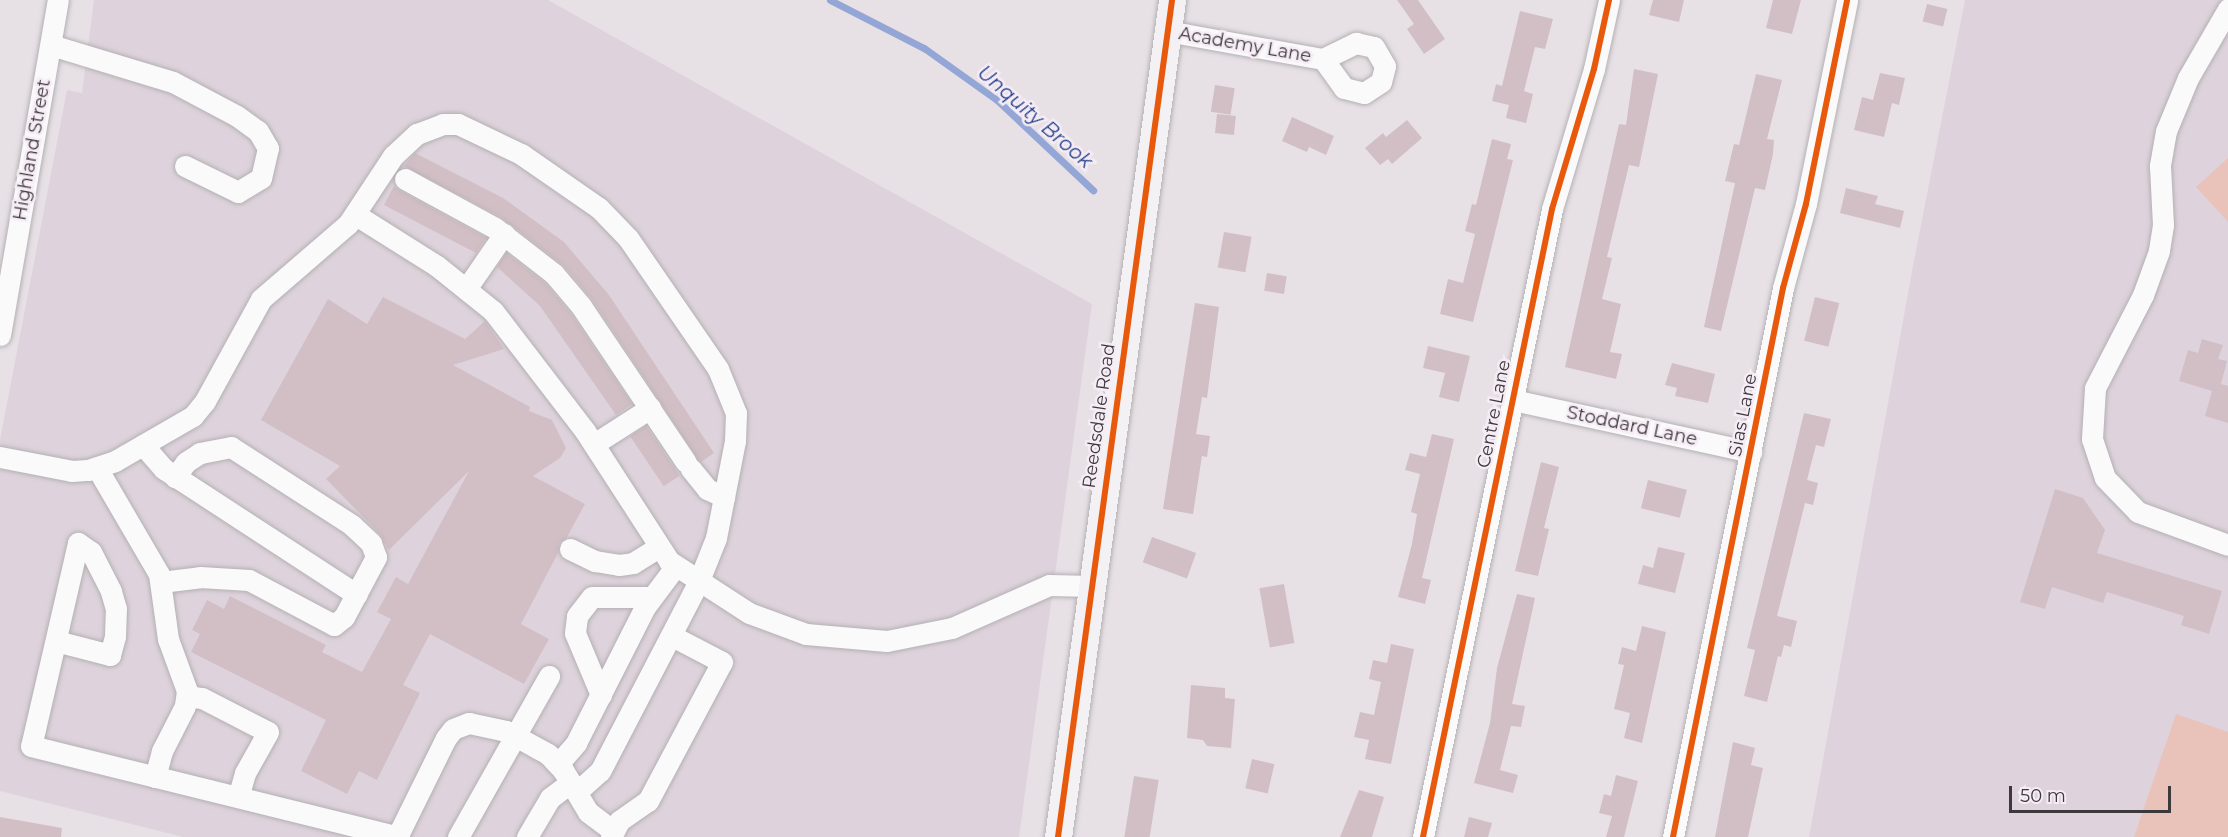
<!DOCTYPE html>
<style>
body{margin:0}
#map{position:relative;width:2228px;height:837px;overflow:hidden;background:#e7e1e6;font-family:Montserrat,sans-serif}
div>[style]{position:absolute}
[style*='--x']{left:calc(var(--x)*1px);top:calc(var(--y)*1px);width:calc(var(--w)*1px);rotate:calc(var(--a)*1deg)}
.built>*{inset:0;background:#ded3dc}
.green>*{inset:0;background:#e9c2ba}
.stream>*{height:7px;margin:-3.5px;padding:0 3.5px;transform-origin:3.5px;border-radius:3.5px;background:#94a6d5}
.building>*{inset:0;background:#d2bfc5;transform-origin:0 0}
.roads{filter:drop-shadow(0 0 2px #b4b0b3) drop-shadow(0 0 2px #b4b0b3)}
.minor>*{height:21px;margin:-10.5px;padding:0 10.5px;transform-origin:10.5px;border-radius:10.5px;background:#fbfafb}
.major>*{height:27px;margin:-13.5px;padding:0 13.5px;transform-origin:13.5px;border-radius:13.5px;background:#f3f1f4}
.cycleway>*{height:6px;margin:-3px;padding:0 3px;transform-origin:3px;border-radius:3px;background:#e8590c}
span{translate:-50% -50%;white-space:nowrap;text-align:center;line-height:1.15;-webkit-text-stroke:5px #f6ecf5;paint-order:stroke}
.street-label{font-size:18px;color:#3c393c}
.water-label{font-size:20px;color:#233f8c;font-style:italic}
.scale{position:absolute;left:2009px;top:786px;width:162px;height:27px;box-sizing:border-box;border:3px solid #3c393c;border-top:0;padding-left:8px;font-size:18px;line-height:21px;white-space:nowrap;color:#3c393c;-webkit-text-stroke:4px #f6ecf5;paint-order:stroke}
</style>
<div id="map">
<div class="built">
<i style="clip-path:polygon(94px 0,548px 0,1092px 304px,1019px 837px,183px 837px,0 791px,0 440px,67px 90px,82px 93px)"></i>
<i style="clip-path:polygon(1965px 0,2228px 0,2228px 837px,1809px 837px,1913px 266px)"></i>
</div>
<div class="green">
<i style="clip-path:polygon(2228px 158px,2228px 222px,2196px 187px)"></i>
<i style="clip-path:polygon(2176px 714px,2228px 732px,2228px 837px,2134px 837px)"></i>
</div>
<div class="stream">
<i style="--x:830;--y:0;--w:106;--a:27.1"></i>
<i style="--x:924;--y:48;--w:90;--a:35.5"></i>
<i style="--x:997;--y:100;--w:132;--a:43.2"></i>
</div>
<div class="building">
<i style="clip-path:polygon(1397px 0,1418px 0,1445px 39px,1424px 54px,1407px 29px,1414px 24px)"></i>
<i style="clip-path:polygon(1653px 0,1684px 0,1679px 22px,1649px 15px)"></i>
<i style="clip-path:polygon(1773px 0,1801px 0,1792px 34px,1766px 28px)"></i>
<i style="left:1927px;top:4px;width:21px;height:18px;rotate:14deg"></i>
<i style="clip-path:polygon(1520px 11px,1553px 19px,1545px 49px,1535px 47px,1524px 91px,1533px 94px,1526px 123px,1506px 118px,1509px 105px,1492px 101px,1496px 84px,1502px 86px)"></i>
<i style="clip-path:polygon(1634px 69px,1658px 74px,1639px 167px,1629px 165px,1607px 257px,1612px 258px,1602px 299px,1621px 304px,1610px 352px,1622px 354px,1616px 379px,1565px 367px,1619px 124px,1626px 125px)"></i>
<i style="clip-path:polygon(1880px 73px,1905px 78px,1899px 105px,1892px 103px,1884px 137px,1854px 130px,1862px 97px,1873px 100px)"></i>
<i style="clip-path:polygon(1756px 74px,1782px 80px,1767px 139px,1774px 140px,1773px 154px,1765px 190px,1755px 188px,1721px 331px,1704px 327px,1735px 183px,1725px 181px,1734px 144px,1739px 145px)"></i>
<i style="left:1215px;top:85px;width:20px;height:27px;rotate:9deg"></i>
<i style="left:1217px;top:114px;width:19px;height:19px;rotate:6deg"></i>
<i style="clip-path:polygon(1292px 117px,1334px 136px,1326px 155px,1309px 147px,1307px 152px,1282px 141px)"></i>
<i style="clip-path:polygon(1407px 120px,1422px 138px,1392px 164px,1388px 159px,1380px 165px,1365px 148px,1383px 133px,1386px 137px)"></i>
<i style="clip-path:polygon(1492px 139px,1511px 144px,1507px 159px,1513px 160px,1473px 322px,1440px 314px,1448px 279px,1463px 283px,1475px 234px,1465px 231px,1472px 204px,1476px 205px)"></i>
<i style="clip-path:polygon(415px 153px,503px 198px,564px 242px,609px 295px,714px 453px,701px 462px,698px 459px,592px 299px,564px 266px,501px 217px,404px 166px)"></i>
<i style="clip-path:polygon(394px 186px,399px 190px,486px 238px,476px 253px,384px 205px)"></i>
<i style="clip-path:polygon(1846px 188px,1878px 196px,1875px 204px,1904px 211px,1900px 228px,1840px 213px)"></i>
<i style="left:1224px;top:232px;width:28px;height:36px;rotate:10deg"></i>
<i style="clip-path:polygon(506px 253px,545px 283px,571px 314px,632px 404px,616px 415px,540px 306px,497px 267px)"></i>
<i style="left:1267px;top:273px;width:20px;height:18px;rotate:9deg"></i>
<i style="clip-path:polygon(383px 297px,465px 339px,485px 321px,504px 349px,453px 365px,530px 407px,529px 411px,552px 420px,566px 448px,560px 458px,533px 476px,585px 504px,567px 537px,559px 543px,558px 553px,521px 624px,549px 639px,524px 684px,430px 634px,403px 685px,420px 693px,377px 780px,359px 771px,347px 794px,301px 771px,326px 720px,191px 652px,200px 634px,192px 630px,207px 600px,224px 609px,230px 596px,326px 645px,322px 652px,362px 672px,391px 619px,377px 612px,396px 577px,408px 584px,469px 471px,389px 550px,380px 534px,326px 479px,340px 466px,261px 420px,328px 299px,367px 324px)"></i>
<i style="left:1815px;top:297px;width:25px;height:45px;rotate:14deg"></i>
<i style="clip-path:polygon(1195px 303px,1219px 307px,1207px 398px,1202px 397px,1196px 434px,1210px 436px,1207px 457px,1202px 456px,1193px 514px,1163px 509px)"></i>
<i style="clip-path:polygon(2202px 339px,2223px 345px,2218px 359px,2227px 361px,2221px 384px,2228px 386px,2228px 423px,2205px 416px,2212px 391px,2179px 381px,2188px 350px,2198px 353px)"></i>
<i style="clip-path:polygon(1428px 346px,1470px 356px,1459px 402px,1439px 397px,1445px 373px,1423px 368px)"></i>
<i style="clip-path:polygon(1672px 363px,1715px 374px,1708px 403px,1675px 396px,1677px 388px,1665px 385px)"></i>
<i style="clip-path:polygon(1804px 413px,1831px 419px,1824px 447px,1816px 445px,1807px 480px,1818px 483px,1813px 505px,1805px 503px,1777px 616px,1797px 621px,1791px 647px,1784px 645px,1781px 657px,1778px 656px,1767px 702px,1744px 696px,1755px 650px,1747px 648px)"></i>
<i style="left:646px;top:426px;width:60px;height:19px;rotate:56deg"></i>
<i style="clip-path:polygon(1432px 434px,1454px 439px,1422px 578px,1431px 580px,1425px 604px,1398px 597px,1412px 544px,1417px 514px,1411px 512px,1420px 474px,1405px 470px,1410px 453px,1426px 457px)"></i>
<i style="clip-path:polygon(1541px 462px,1559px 467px,1544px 528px,1549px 529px,1538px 576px,1515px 571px)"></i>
<i style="left:1648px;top:480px;width:40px;height:29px;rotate:14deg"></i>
<i style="clip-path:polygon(2055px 489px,2083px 498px,2105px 530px,2097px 553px,2222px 591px,2209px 634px,2181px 625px,2184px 616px,2107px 592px,2103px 603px,2052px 587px,2045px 609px,2020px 602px)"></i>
<i style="left:1152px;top:537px;width:47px;height:27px;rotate:20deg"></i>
<i style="clip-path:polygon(1658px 547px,1685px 553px,1675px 593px,1638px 584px,1643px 565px,1653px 568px)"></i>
<i style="left:1284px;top:584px;width:60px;height:25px;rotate:80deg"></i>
<i style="clip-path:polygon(1517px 594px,1535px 598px,1512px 704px,1525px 706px,1521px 727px,1511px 726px,1500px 770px,1518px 775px,1513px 793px,1474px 783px,1490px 723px,1497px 668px)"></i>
<i style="clip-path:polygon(1642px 626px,1666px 632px,1642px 743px,1624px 738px,1630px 713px,1614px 709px,1624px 665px,1618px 664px,1622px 647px,1636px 651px)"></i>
<i style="clip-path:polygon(1391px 644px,1414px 649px,1391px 764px,1365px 759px,1369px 740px,1354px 737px,1360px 712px,1374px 715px,1381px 682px,1369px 679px,1373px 660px,1387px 663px)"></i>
<i style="clip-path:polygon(1191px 685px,1225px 688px,1225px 698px,1235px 699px,1231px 748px,1207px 746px,1203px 740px,1187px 738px)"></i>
<i style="clip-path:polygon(1733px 742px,1755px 748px,1751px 765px,1763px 768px,1748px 837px,1715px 837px)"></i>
<i style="left:1252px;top:759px;width:23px;height:30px;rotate:13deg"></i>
<i style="clip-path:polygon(1616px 775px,1638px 781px,1624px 837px,1606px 837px,1612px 816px,1599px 813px,1604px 794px,1611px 796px)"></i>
<i style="left:1134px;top:776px;width:25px;height:62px;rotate:9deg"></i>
<i style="clip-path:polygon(1359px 790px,1384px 797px,1372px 837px,1340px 837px)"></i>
<i style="clip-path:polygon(0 817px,62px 828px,61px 837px,0 837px)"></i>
<i style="clip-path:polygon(1469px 817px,1492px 823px,1488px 837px,1464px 837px)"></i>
</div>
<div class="roads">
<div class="minor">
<i style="--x:2228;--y:9;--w:80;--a:120.1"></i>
<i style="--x:2188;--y:78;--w:57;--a:112.5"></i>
<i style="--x:2166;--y:131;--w:36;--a:100"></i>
<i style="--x:2160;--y:166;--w:59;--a:87.1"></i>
<i style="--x:2163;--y:225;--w:26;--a:99"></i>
<i style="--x:2159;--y:251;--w:47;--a:110"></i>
<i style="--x:2143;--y:295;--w:105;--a:117.3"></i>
<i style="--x:2095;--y:388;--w:51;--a:93.4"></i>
<i style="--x:2092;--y:439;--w:41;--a:71.6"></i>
<i style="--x:2105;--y:478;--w:47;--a:45.9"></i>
<i style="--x:2138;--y:512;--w:96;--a:20.1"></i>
<i style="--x:1167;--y:31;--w:158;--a:10.2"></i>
<i style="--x:1356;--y:43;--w:18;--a:13"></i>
<i style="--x:1374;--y:47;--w:22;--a:60"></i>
<i style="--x:1385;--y:66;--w:16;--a:104"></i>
<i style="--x:1381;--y:82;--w:20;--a:147"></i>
<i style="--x:1364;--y:93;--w:21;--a:-166"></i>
<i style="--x:1344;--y:88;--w:36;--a:-126"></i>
<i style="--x:1323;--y:59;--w:37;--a:-26"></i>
<i style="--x:51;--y:45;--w:127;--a:16.9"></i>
<i style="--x:173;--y:82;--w:72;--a:28"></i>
<i style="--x:237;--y:116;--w:26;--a:36"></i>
<i style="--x:258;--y:131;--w:20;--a:60"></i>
<i style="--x:268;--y:148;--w:31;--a:103"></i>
<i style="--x:261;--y:178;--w:27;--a:149"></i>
<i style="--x:238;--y:192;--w:59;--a:-153.9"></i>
<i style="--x:405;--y:179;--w:102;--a:28.6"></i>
<i style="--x:495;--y:228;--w:75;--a:37.9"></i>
<i style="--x:554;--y:274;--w:42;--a:49.8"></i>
<i style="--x:581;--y:306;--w:188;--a:56.1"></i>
<i style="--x:356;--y:215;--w:96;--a:32.2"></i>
<i style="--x:437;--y:266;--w:72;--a:38.8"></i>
<i style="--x:493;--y:311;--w:151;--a:52.5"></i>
<i style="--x:585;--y:431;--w:155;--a:57.1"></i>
<i style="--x:669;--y:561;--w:95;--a:33"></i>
<i style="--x:749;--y:613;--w:61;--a:20.2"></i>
<i style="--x:806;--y:634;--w:81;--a:4.9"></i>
<i style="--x:887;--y:641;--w:66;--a:-11.3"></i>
<i style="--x:952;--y:628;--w:106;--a:-23.9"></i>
<i style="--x:1049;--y:585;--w:43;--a:1.3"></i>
<i style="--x:466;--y:289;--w:67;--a:-55.4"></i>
<i style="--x:0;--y:335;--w:340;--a:-80.2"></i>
<i style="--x:1513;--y:400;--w:244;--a:12.3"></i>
<i style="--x:594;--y:444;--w:67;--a:-32.7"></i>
<i style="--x:143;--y:445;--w:32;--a:49"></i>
<i style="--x:164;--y:469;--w:230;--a:33.1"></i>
<i style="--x:0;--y:457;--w:73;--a:11"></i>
<i style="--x:72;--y:471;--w:16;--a:-4"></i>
<i style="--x:88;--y:470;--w:28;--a:-18"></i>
<i style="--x:115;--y:461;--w:90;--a:-30"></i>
<i style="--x:193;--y:416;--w:19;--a:-51"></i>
<i style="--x:205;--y:401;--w:116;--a:-61.2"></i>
<i style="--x:261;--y:299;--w:115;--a:-40.8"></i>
<i style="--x:348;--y:224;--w:82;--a:-56.5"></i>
<i style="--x:393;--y:156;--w:33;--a:-43"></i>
<i style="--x:417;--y:134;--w:28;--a:-21"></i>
<i style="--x:443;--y:124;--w:15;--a:0"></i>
<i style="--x:458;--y:124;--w:70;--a:25.5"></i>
<i style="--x:521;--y:154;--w:95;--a:34.7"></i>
<i style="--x:599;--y:208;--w:42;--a:46"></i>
<i style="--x:628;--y:238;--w:159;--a:55.5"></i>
<i style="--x:718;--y:369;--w:48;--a:67.8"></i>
<i style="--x:736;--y:413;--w:28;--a:92"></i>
<i style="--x:735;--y:441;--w:99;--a:101.1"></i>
<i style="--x:716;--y:538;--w:48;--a:111.8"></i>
<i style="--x:698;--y:583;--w:212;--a:117.5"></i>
<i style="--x:600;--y:771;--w:31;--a:138"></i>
<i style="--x:97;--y:468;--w:123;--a:59.7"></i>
<i style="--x:159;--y:574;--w:66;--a:82.1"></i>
<i style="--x:168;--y:639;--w:55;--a:69.9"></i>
<i style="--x:187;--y:691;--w:15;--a:98"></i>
<i style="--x:185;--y:706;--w:51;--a:117.1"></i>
<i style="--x:162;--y:751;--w:27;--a:105"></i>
<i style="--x:691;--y:469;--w:26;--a:51"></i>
<i style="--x:707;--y:489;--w:19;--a:25"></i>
<i style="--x:570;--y:549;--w:28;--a:26"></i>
<i style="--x:595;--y:561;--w:24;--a:9"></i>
<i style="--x:619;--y:565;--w:14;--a:-8"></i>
<i style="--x:633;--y:563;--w:31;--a:-32"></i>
<i style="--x:161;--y:582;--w:39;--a:-7"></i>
<i style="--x:200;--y:577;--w:49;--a:3.5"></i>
<i style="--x:249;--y:580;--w:96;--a:27.9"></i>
<i style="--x:334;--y:625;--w:13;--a:-39"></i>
<i style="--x:344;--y:617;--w:68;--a:-61.9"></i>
<i style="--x:376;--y:557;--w:15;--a:-110"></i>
<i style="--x:371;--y:543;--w:26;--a:-137"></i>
<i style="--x:352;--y:525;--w:144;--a:-147.2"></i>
<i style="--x:231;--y:447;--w:32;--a:169"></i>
<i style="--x:200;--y:453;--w:17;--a:147"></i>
<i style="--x:186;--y:462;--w:19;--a:126"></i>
<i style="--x:56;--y:641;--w:56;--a:14.5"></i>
<i style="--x:110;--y:655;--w:20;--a:-75"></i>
<i style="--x:115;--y:636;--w:27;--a:-88"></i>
<i style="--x:116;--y:609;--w:19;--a:-106"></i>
<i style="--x:111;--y:591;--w:44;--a:-117.1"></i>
<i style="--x:91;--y:552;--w:16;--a:-145"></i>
<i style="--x:78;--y:543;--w:208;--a:103"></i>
<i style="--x:31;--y:746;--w:379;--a:13.9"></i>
<i style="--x:601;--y:695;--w:67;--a:-112.8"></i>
<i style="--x:575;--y:633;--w:17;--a:-83"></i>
<i style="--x:577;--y:616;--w:24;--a:-52"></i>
<i style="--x:592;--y:597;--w:59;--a:0"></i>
<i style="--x:187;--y:696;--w:15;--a:8"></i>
<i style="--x:202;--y:698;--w:74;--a:27.3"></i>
<i style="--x:268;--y:732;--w:47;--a:119.3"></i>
<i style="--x:245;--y:773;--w:25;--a:106"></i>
<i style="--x:558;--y:764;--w:28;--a:-49"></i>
<i style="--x:576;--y:743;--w:153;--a:-63.1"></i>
<i style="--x:645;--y:607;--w:50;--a:-53.1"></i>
<i style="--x:397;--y:837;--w:110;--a:-63.7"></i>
<i style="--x:446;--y:738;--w:11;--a:-52"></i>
<i style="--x:453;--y:729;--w:17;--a:-21"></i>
<i style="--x:469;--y:723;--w:38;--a:12"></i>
<i style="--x:506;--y:731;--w:48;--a:28.7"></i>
<i style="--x:548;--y:754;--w:22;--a:47"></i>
<i style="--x:563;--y:770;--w:49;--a:59.2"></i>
<i style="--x:588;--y:812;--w:31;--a:37"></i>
<i style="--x:458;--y:837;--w:185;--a:-60.5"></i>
<i style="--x:527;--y:837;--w:45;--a:-59.5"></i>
<i style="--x:550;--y:798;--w:26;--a:-37"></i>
<i style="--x:611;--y:837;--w:18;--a:-63"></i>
<i style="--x:619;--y:821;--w:35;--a:-35"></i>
<i style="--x:648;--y:801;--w:157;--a:-62"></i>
<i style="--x:722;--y:662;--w:56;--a:-152.5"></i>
<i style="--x:1423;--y:837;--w:641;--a:-78.39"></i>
<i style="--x:1552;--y:209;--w:146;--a:-73.3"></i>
<i style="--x:1594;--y:69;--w:71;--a:-77.7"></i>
<i style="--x:1673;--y:837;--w:560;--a:-78.67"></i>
<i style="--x:1783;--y:288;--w:87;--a:-74.7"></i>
<i style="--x:1806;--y:204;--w:208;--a:-78.6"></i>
</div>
<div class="major">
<i style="--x:1058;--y:837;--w:845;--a:-82.24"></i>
</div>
</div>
<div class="cycleway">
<i style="--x:1058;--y:837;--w:845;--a:-82.24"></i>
<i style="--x:1423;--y:837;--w:641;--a:-78.39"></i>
<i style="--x:1552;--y:209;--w:146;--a:-73.3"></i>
<i style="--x:1594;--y:69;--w:71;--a:-77.7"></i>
<i style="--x:1673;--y:837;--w:560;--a:-78.67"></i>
<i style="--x:1783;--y:288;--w:87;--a:-74.7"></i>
<i style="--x:1806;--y:204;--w:208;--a:-78.6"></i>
</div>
<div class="street-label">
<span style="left:1245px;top:45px;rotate:10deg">Academy Lane</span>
<span style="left:32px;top:150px;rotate:-80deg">Highland Street</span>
<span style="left:1494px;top:414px;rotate:-79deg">Centre Lane</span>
<span style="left:1743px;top:415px;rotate:-79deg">Sias Lane</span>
<span style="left:1099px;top:416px;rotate:-82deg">Reedsdale Road</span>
<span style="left:1632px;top:426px;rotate:12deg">Stoddard Lane</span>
</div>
<div class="water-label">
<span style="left:1035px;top:117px;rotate:41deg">Unquity Brook</span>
</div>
<div class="scale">50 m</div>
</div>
